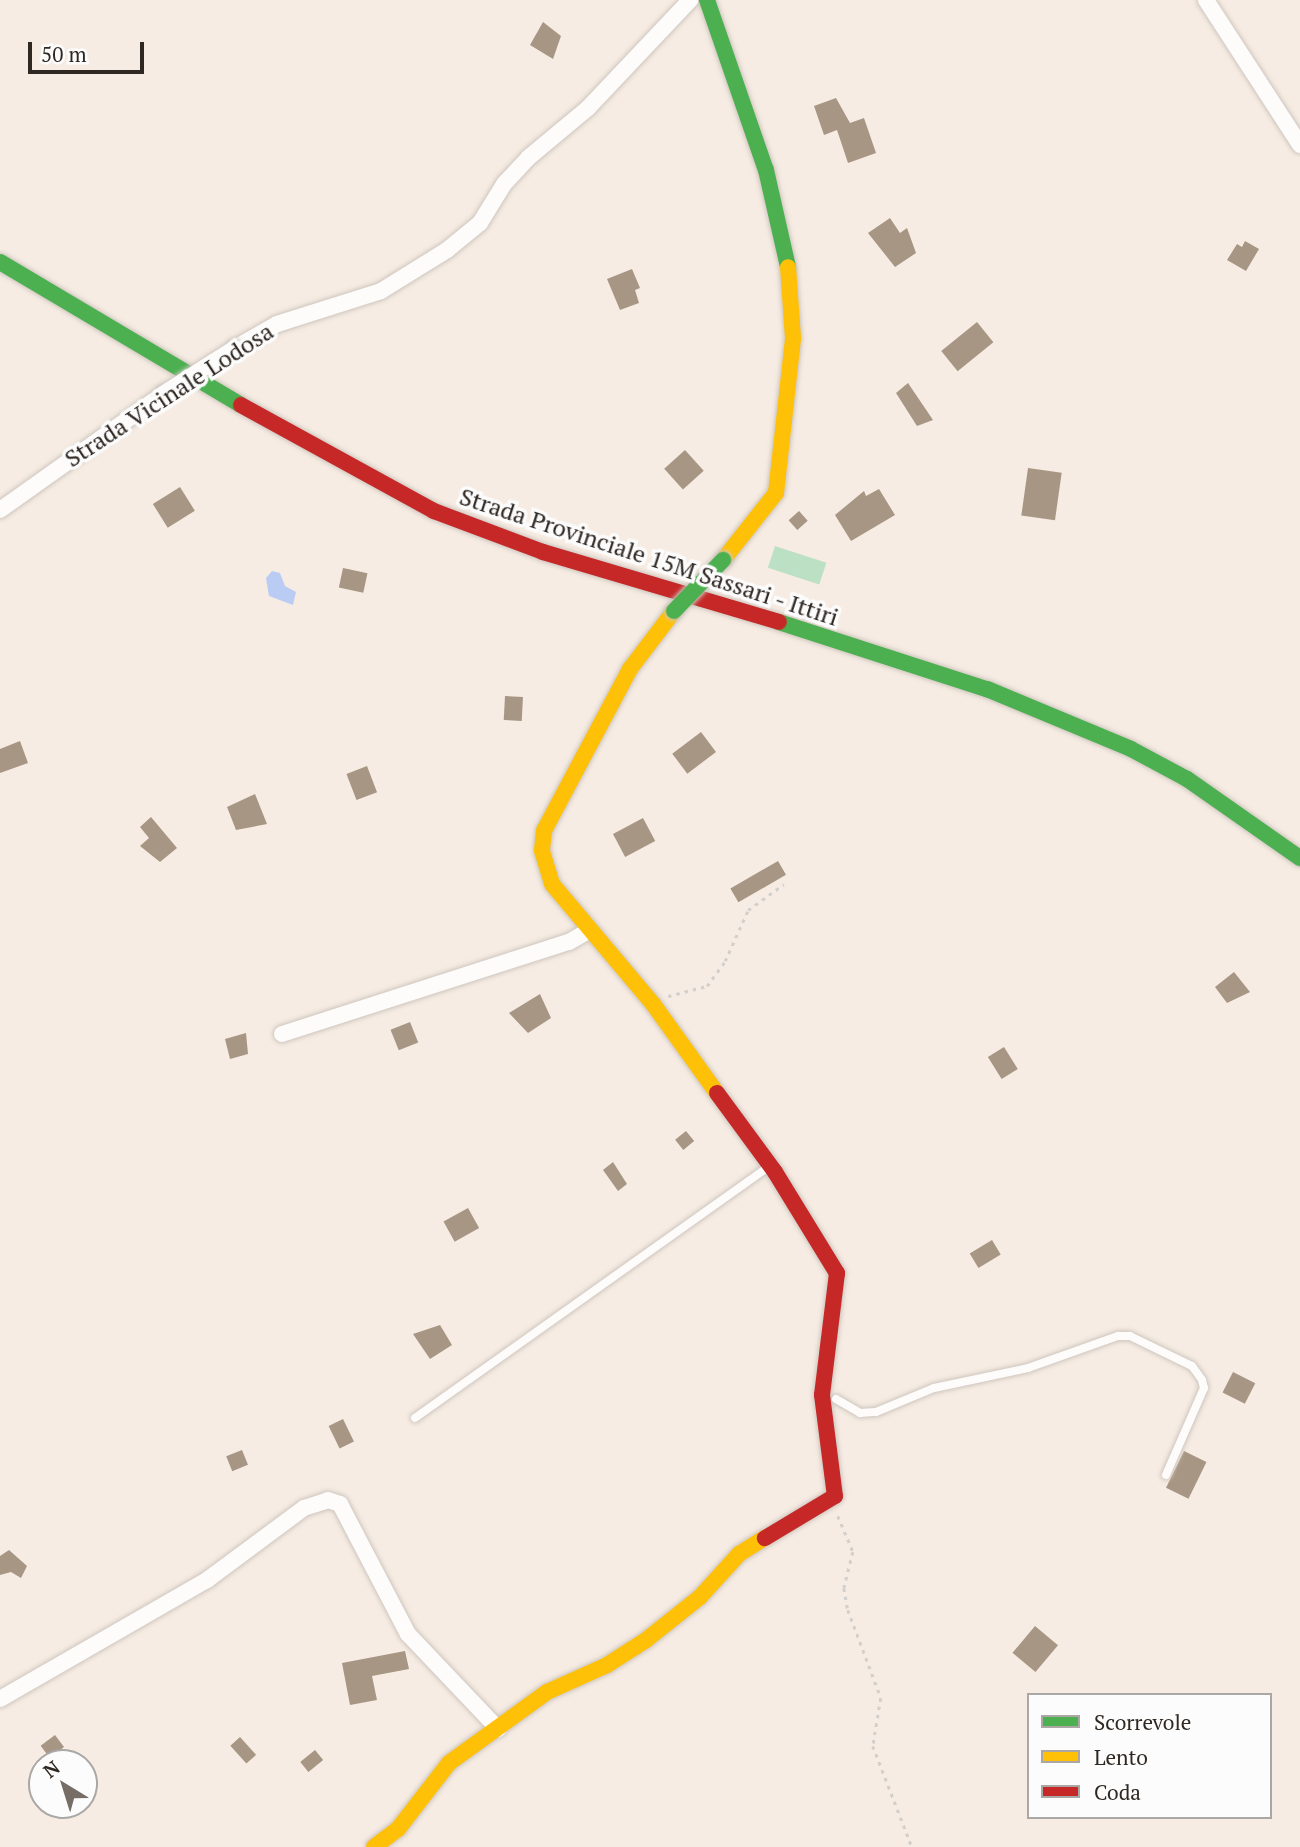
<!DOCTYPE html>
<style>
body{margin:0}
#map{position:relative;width:1300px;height:1847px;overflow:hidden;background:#f6ece3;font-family:"PT Serif",serif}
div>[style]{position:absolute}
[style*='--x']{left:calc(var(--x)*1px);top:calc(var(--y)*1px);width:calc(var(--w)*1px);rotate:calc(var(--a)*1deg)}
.green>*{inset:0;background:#bbe0c3;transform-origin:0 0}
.water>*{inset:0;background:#bbccf4}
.building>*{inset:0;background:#a79683;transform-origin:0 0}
.path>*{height:2.5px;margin-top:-1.25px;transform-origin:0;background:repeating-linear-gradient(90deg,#d2cfcc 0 3.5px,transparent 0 8.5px)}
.roads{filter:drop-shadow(0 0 2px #cec6bf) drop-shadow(0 0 2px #cec6bf)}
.lane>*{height:8px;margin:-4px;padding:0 4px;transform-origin:4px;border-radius:4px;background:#fefcfb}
.street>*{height:16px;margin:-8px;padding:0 8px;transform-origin:8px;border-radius:8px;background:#fefcfb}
.fast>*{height:16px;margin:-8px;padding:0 8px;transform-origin:8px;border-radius:8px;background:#4caf50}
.slow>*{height:16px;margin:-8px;padding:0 8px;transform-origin:8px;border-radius:8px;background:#ffc107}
.jam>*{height:16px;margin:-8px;padding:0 8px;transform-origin:8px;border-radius:8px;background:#c62828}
.bridges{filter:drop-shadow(0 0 2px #cec6bf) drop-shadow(0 0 2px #cec6bf)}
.street-bridge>*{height:16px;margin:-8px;padding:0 8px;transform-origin:8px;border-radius:8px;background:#fefcfb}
.fast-bridge>*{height:16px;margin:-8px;padding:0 8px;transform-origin:8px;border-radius:8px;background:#4caf50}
span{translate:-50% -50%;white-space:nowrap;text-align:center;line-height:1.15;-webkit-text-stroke:7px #fcfcfc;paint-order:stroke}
.street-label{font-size:24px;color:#2f2822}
.legend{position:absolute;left:1027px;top:1693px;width:245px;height:126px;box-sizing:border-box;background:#fcfcfc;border:2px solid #aaa7a5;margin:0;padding:9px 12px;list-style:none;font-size:21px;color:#2f2822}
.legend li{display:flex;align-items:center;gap:14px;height:35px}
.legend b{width:35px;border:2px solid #aaa7a5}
.north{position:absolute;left:28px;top:1749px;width:70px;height:70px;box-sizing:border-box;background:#fcfcfc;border:2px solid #aaa7a5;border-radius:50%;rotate:322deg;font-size:19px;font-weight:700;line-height:28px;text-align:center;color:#2f2822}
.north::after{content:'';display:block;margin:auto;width:24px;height:32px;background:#756d66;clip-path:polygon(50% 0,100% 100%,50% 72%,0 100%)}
.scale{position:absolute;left:28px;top:42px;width:116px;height:32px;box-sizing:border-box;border:4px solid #2f2822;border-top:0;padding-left:9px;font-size:21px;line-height:24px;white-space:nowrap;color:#2f2822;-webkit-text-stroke:5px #fcfcfc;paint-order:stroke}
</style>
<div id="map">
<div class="green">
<i style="left:775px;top:546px;width:54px;height:23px;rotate:18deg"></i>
</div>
<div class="water">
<i style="clip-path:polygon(272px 571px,280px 573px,285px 586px,296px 592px,293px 605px,269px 596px,266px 578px)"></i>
</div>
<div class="building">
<i style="clip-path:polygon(543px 22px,561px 36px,553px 59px,530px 45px)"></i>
<i style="clip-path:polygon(836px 98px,850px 123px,864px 118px,876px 153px,848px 163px,837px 130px,824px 135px,814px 106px)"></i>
<i style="clip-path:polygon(890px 218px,900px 233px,907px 228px,916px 253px,895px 267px,868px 233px)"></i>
<i style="clip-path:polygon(1245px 241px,1259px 249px,1246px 271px,1227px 260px,1237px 244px,1242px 247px)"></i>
<i style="clip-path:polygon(632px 269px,640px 288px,635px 290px,639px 303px,620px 310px,607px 279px)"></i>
<i style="left:977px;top:322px;width:26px;height:46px;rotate:51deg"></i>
<i style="clip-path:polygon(908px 383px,933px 420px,917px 426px,896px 393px)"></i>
<i style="left:685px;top:450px;width:28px;height:28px;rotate:48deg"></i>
<i style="left:1028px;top:468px;width:34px;height:48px;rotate:8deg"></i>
<i style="left:180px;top:487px;width:28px;height:32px;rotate:58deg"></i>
<i style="clip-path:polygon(879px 489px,895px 515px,851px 541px,835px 515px,864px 491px,866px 496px)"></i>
<i style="left:799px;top:511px;width:13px;height:14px;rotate:48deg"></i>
<i style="left:343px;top:568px;width:25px;height:20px;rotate:12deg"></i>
<i style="left:505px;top:696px;width:18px;height:24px;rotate:3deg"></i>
<i style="left:701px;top:732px;width:25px;height:36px;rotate:53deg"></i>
<i style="clip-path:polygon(20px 741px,28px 763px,0 773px,0 749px)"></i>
<i style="left:367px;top:766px;width:28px;height:22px;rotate:69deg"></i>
<i style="clip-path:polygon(255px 794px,267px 824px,236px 830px,227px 807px)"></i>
<i style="clip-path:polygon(151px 817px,177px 848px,160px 862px,140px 846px,149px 838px,140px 827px)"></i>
<i style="left:643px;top:818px;width:26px;height:34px;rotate:62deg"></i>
<i style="left:778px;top:861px;width:16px;height:55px;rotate:60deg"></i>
<i style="clip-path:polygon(1234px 972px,1250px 992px,1227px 1003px,1215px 987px)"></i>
<i style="clip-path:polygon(540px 994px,551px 1018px,528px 1033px,509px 1013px)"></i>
<i style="left:410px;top:1022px;width:22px;height:21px;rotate:68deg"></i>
<i style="clip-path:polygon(246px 1033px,248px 1054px,230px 1059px,225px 1039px)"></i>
<i style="left:1004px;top:1047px;width:26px;height:19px;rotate:58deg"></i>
<i style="left:686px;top:1131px;width:13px;height:14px;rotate:51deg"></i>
<i style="clip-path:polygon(613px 1162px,627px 1184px,618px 1191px,603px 1170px)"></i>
<i style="left:468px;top:1208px;width:23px;height:28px;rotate:61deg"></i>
<i style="left:992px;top:1240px;width:17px;height:26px;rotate:59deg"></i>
<i style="clip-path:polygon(440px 1325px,452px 1345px,430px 1359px,413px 1334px)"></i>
<i style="left:1233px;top:1372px;width:25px;height:23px;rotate:27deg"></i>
<i style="left:343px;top:1419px;width:25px;height:16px;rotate:64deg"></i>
<i style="left:242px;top:1450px;width:16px;height:17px;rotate:68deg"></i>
<i style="left:1184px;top:1451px;width:25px;height:41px;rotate:26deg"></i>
<i style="clip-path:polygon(9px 1550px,27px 1566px,21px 1578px,11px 1572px,0 1575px,0 1556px)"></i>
<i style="left:1035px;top:1626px;width:30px;height:35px;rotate:40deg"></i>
<i style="clip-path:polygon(405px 1651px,409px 1669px,372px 1676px,377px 1700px,350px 1705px,342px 1663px)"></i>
<i style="left:55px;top:1735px;width:15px;height:18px;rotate:53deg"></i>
<i style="left:240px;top:1737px;width:24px;height:13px;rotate:48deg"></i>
<i style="left:315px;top:1750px;width:13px;height:19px;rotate:51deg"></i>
</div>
<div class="path">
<i style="--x:668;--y:996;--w:40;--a:-14.4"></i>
<i style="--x:707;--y:986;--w:31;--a:-54"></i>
<i style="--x:725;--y:961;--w:56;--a:-65.7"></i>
<i style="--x:748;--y:910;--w:44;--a:-35.8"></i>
<i style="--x:838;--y:1516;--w:39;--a:67"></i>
<i style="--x:853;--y:1552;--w:37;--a:104"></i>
<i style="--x:844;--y:1588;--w:22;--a:80"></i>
<i style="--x:848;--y:1610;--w:94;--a:69.4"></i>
<i style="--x:881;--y:1698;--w:49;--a:99.5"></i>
<i style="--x:873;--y:1746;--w:108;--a:68.9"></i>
</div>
<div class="roads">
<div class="lane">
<i style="--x:836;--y:1399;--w:28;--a:30"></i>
<i style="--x:860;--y:1413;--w:16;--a:-4"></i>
<i style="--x:876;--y:1412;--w:63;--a:-22.5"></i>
<i style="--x:934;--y:1388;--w:96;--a:-12"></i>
<i style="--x:1028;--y:1368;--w:96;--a:-19.6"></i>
<i style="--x:1118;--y:1336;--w:12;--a:0"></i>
<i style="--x:1130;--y:1336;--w:69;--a:25.8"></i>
<i style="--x:1192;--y:1366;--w:17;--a:54"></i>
<i style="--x:1202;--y:1380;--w:8;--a:76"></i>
<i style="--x:1204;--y:1388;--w:95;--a:113.6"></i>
<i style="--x:415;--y:1418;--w:435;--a:-35.4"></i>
</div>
<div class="street">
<i style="--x:1206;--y:0;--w:173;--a:57"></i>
<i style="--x:235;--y:348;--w:48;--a:-29.7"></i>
<i style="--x:277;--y:324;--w:109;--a:-17.6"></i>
<i style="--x:381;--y:291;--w:78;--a:-31.8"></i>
<i style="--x:447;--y:250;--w:43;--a:-39.3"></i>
<i style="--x:480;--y:223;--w:46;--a:-58.4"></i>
<i style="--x:504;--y:184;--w:35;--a:-47"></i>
<i style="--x:528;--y:158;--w:78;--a:-39.8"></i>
<i style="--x:588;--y:108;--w:149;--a:-46.6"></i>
<i style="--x:0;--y:510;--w:200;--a:-35.4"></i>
<i style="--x:282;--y:1034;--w:301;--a:-17.8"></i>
<i style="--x:569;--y:942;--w:22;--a:-30"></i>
<i style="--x:0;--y:1699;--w:239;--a:-29.9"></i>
<i style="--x:207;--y:1580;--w:121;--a:-36.6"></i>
<i style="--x:304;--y:1508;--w:25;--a:-18"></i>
<i style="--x:328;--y:1500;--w:13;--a:18"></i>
<i style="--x:340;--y:1504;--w:147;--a:62.4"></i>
<i style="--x:408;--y:1634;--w:131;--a:46.5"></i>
</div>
<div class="fast">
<i style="--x:707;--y:0;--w:180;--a:70.9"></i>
<i style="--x:766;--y:170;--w:99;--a:77.2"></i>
<i style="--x:0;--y:262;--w:280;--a:30.7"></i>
<i style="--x:779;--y:622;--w:219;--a:17.9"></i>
<i style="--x:987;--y:689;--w:156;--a:22.6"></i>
<i style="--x:1131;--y:749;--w:64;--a:28.2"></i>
<i style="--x:1187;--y:779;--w:138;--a:35"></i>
</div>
<div class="slow">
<i style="--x:723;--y:560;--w:85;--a:-51.7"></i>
<i style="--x:776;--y:493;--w:156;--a:-83.7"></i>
<i style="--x:793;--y:338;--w:71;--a:-94"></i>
<i style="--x:674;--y:611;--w:73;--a:127.2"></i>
<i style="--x:630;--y:669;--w:183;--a:118"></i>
<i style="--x:544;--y:831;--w:20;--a:96"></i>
<i style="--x:542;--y:851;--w:34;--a:73"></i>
<i style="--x:552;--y:884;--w:157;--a:49.9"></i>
<i style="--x:653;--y:1004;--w:110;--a:54.3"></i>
<i style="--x:374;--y:1847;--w:30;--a:-37"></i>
<i style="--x:398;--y:1829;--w:83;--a:-52.3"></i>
<i style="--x:449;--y:1763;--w:121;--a:-35.9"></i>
<i style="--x:547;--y:1692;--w:66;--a:-24.2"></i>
<i style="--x:607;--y:1665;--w:46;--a:-32.7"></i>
<i style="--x:646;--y:1640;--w:69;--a:-38.5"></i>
<i style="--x:700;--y:1597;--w:58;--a:-47.8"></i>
<i style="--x:739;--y:1554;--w:31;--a:-32"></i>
</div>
<div class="jam">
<i style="--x:241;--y:405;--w:220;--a:28.8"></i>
<i style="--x:434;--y:511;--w:116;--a:20.6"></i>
<i style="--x:543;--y:552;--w:246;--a:16.5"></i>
<i style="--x:717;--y:1093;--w:98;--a:53.7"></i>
<i style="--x:775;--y:1172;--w:119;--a:58.5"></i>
<i style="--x:837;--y:1273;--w:123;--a:97"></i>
<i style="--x:822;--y:1395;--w:102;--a:82.7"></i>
<i style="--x:835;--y:1496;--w:82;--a:149"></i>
</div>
</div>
<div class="bridges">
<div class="street-bridge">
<i style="--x:163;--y:394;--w:85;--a:-32.6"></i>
</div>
<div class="fast-bridge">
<i style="--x:674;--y:611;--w:71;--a:-46.1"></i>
</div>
</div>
<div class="street-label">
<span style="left:169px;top:395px;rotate:-33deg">Strada Vicinale Lodosa</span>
<span style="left:649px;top:557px;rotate:18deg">Strada Provinciale 15M Sassari - Ittiri</span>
</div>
<ul class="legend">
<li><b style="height:9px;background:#4caf50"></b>Scorrevole</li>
<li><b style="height:9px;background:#ffc107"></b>Lento</li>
<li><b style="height:9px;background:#c62828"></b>Coda</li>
</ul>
<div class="north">N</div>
<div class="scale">50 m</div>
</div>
